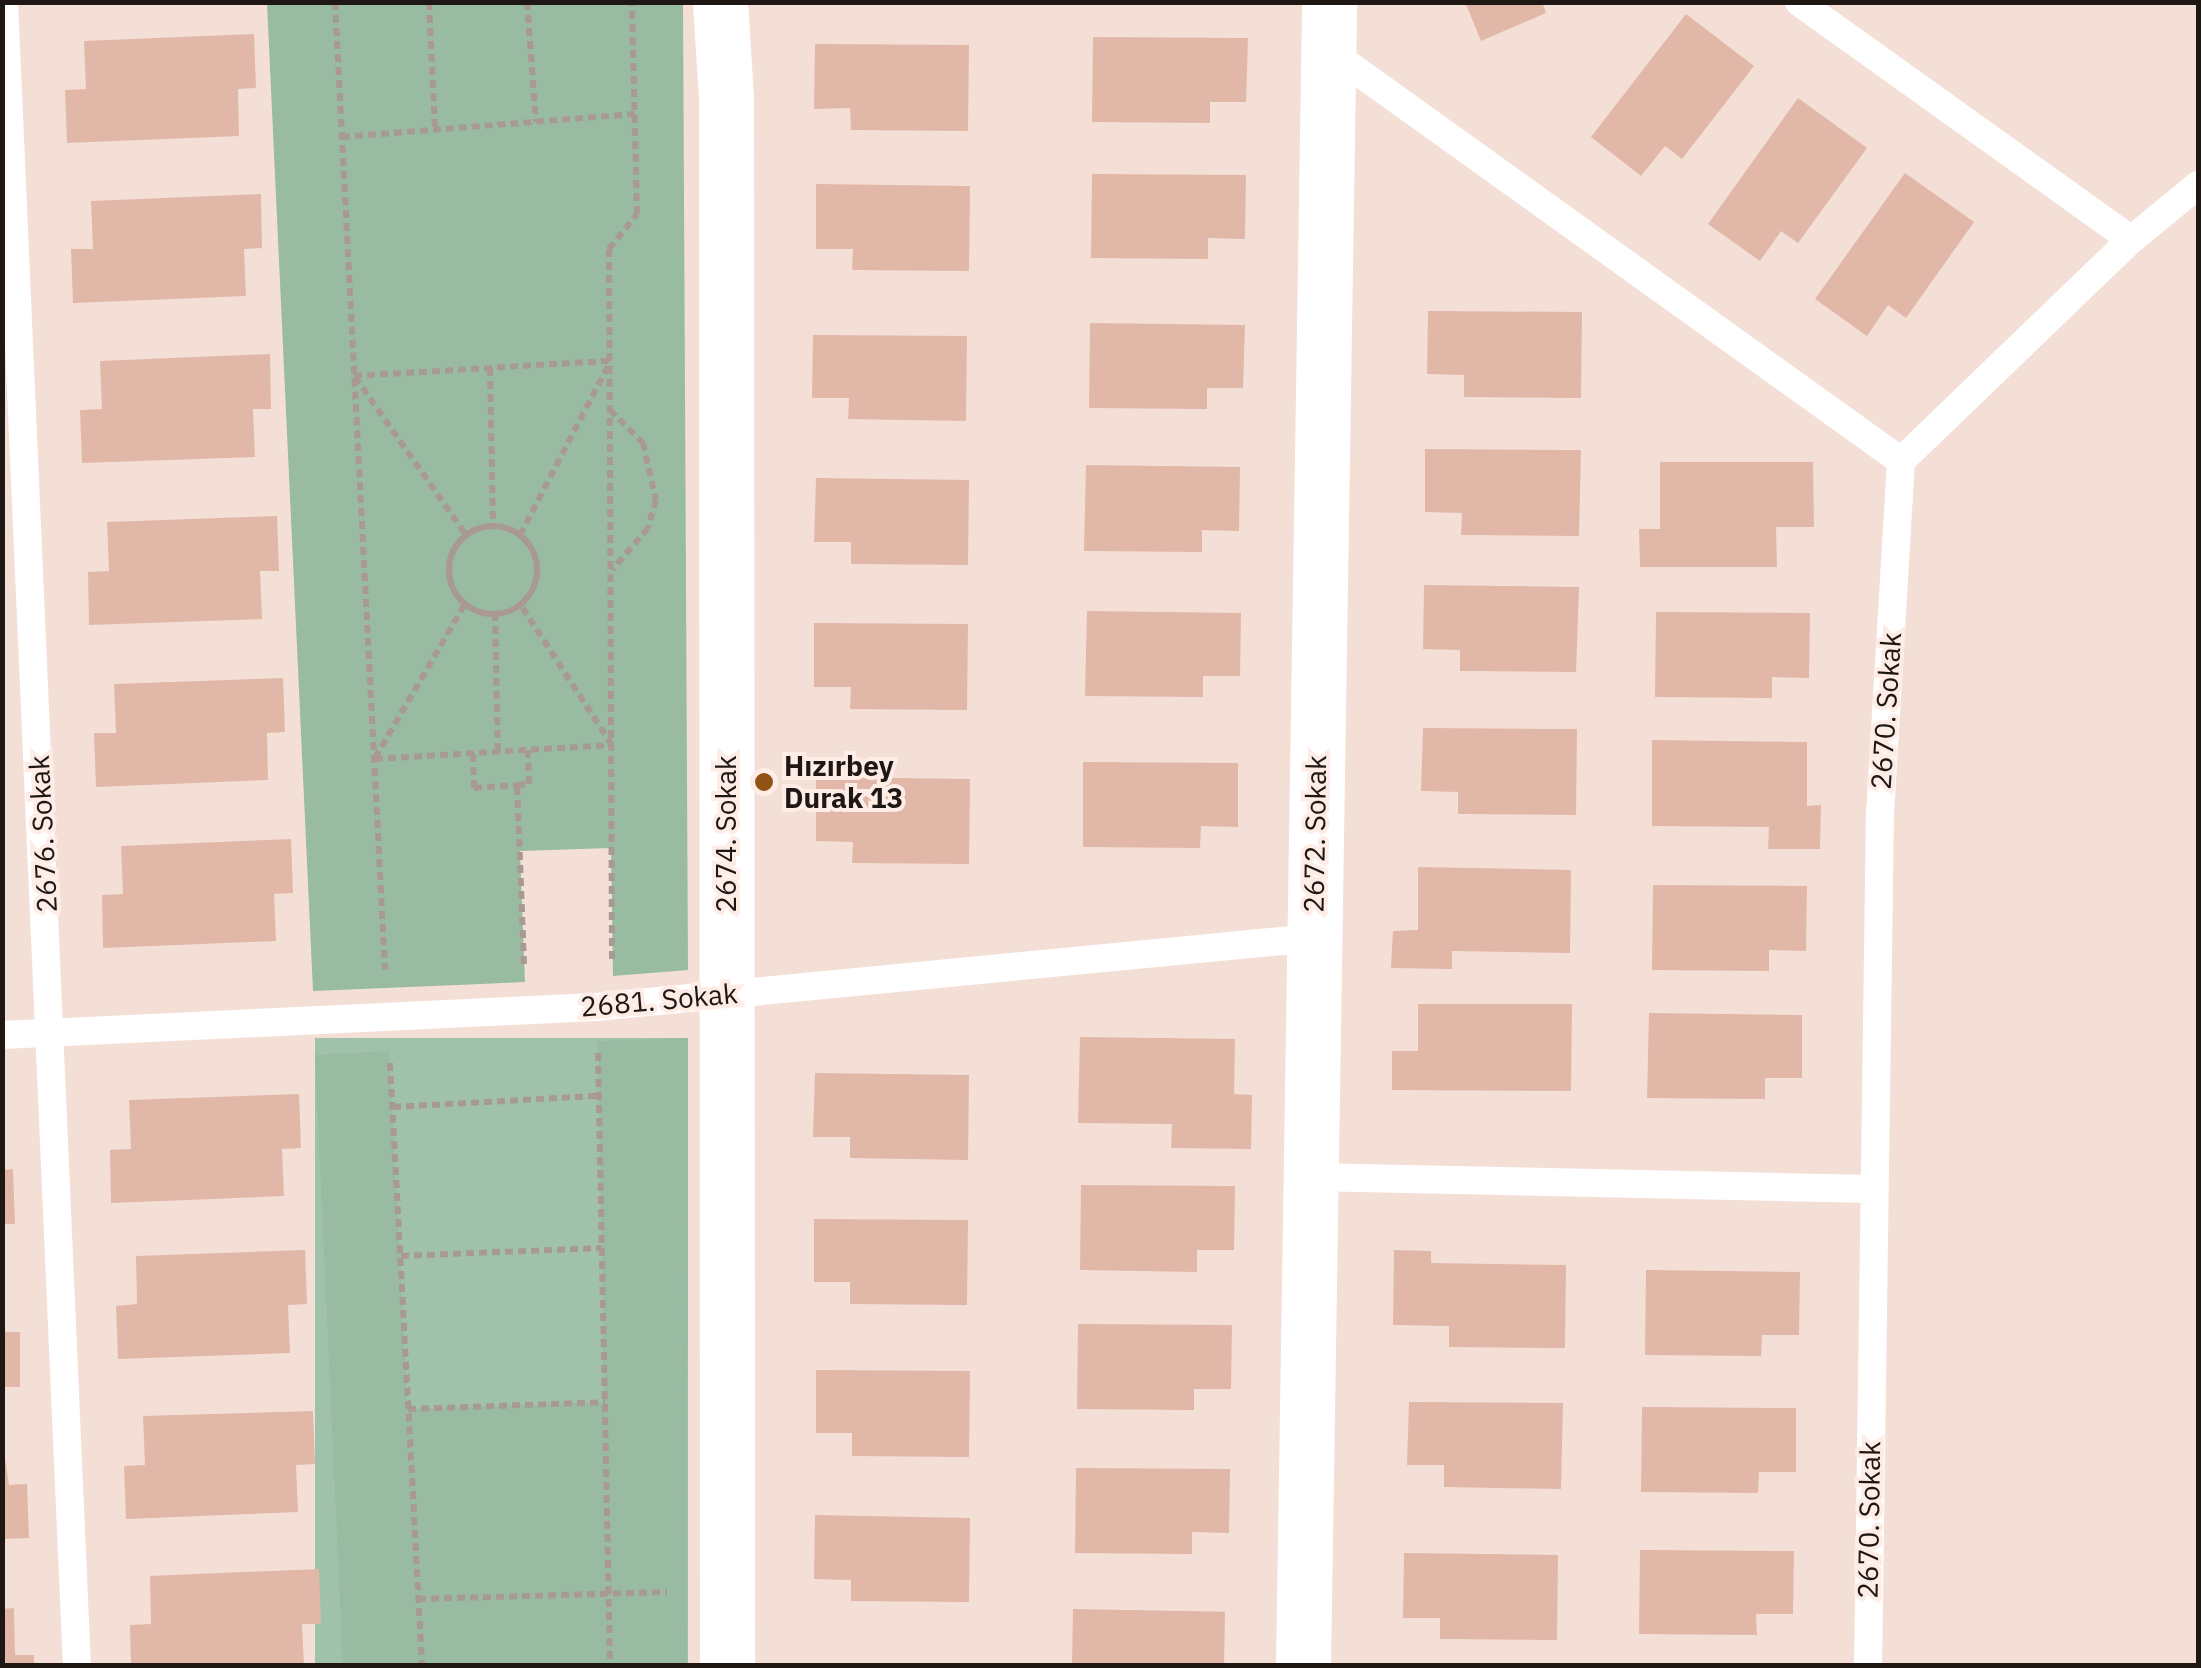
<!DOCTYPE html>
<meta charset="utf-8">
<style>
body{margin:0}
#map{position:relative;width:2201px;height:1668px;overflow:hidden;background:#f4dfd7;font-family:"IBM Plex Sans",sans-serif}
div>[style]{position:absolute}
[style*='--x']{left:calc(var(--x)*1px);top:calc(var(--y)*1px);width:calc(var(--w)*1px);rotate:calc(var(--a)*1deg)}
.green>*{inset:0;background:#a1c2aa;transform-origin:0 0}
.forest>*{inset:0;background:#98bba1}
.building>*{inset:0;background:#e1b7a8;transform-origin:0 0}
.path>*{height:6px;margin-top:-3px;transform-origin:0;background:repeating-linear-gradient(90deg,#a99993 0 8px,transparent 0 13px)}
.path>.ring{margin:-3px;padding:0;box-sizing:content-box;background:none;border:6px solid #a99993;border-radius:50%}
.service>*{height:28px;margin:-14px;padding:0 14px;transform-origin:14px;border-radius:14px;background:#fff}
.minor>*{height:55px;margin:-27.5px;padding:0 27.5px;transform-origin:27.5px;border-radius:27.5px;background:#fff}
.dots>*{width:28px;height:28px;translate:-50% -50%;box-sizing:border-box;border:5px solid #feede6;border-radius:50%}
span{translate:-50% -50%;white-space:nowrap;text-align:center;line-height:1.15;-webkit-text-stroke:8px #feede6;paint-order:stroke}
.street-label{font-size:28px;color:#1e1714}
.poi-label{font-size:28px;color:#1e1714;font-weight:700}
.left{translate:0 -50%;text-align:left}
.frame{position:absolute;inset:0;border:5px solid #1e1714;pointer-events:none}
</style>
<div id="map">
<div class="green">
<i style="left:688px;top:1038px;width:627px;height:373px;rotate:90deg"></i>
</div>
<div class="forest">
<i style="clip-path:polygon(267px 3px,683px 3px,688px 970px,613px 976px,611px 848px,520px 851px,525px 982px,313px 991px)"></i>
<i style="clip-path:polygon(688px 1038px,687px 1665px,343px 1665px,315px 1055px,389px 1051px,408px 1409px,604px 1402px,598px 1041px)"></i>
</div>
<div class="building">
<i style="clip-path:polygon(1465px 2px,1542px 2px,1546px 13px,1481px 41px)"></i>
<i style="clip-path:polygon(1686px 14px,1754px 66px,1682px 159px,1665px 146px,1641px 176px,1591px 137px)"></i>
<i style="clip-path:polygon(254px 34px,256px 88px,238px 89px,239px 136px,67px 143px,65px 90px,86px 89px,84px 41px)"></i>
<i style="clip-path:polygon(1093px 37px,1248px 38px,1246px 102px,1210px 102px,1210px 123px,1092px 122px)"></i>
<i style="clip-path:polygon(815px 44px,969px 45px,968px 131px,851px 130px,850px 108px,814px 109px)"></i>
<i style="clip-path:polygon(1798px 98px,1867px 148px,1798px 243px,1781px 231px,1760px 261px,1708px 224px)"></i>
<i style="clip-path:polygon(1905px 173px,1974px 222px,1906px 318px,1888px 305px,1867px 336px,1815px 299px)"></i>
<i style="clip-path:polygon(1092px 174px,1246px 175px,1245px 239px,1208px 238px,1208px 259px,1091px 258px)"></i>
<i style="clip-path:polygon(816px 184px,970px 186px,969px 271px,852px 270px,853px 249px,816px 249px)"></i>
<i style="clip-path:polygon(261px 194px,262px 248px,244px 249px,246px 296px,73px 303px,71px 249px,93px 249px,91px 201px)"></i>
<i style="clip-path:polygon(1428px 311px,1582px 312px,1581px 398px,1464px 397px,1464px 375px,1427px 374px)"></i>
<i style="clip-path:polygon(1090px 323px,1245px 325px,1243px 388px,1207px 388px,1207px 409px,1089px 408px)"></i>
<i style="clip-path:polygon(813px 335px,967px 336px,966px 421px,848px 419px,849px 398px,812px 398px)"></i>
<i style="clip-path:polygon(270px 354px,271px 409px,253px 409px,255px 457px,82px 463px,80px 410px,102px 409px,100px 361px)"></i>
<i style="clip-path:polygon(1425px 449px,1581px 450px,1579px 536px,1461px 535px,1462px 513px,1425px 512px)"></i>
<i style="clip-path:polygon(1660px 462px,1813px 462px,1814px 527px,1776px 527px,1777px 567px,1640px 567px,1639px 529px,1660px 529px)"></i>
<i style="clip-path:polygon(1086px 465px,1240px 467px,1239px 531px,1202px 530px,1202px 552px,1084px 551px)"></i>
<i style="clip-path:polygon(816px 478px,969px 480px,968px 565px,851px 564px,851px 542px,814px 542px)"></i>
<i style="clip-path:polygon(277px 516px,279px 571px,260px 571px,262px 619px,89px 625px,88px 572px,109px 571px,107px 522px)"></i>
<i style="clip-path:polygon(1424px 585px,1579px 587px,1576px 672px,1460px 671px,1460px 650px,1423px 649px)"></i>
<i style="clip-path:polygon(1087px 611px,1241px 613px,1240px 676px,1203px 676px,1203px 697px,1085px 696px)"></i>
<i style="clip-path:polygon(1656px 612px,1810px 613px,1809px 678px,1772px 677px,1772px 698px,1655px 697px)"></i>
<i style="clip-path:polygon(814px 623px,968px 624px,967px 710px,850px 709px,851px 687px,814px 687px)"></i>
<i style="clip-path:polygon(283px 678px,285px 732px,267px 733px,268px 780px,96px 787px,94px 733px,116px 733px,114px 684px)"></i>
<i style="clip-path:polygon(1423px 728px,1577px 729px,1576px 815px,1458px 814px,1458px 792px,1421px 791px)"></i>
<i style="clip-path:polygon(1652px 740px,1807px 742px,1807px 806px,1821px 805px,1820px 849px,1768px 849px,1769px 827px,1652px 826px)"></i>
<i style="clip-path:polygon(1083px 762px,1238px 763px,1238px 827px,1201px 826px,1200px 848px,1083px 847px)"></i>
<i style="clip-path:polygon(816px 777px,970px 779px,969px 864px,852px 863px,853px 842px,816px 841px)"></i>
<i style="clip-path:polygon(291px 839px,293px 893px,274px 894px,276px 941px,103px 948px,102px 895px,123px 894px,121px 846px)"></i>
<i style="clip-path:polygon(1418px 867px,1571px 870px,1570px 953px,1452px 951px,1452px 969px,1391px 968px,1393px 931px,1418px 930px)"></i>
<i style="clip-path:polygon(1653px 885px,1807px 886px,1806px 951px,1769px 950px,1769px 971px,1652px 970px)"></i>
<i style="clip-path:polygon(1418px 1004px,1572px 1004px,1571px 1091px,1392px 1090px,1392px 1051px,1418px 1051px)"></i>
<i style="clip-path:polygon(1649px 1013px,1802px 1015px,1802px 1078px,1765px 1078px,1765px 1099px,1647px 1098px)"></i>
<i style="clip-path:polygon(1080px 1037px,1235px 1039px,1234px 1094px,1252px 1095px,1251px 1149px,1171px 1148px,1172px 1124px,1078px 1123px)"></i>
<i style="clip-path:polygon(815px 1073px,969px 1075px,968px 1160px,850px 1158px,850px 1137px,813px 1137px)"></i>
<i style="clip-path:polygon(299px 1094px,301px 1148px,282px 1149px,284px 1196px,111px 1203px,110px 1150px,131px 1149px,129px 1100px)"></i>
<i style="clip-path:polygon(13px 1169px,15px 1224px,2px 1224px,2px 1170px)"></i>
<i style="clip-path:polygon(1081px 1185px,1235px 1186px,1234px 1250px,1197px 1250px,1197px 1272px,1080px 1270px)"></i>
<i style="clip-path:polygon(814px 1219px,968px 1220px,967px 1305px,850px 1304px,850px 1282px,814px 1282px)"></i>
<i style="clip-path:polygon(305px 1250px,307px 1304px,288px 1305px,290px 1353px,118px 1359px,116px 1306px,137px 1304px,136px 1256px)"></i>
<i style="clip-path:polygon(1394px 1250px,1431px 1251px,1431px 1263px,1566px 1265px,1565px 1348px,1449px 1347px,1449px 1326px,1393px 1325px)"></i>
<i style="clip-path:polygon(1646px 1270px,1800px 1272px,1799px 1335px,1762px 1335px,1761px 1356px,1645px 1355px)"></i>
<i style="clip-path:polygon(1078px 1324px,1232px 1325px,1231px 1389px,1194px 1389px,1194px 1410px,1077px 1409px)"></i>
<i style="left:2px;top:1332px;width:18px;height:55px"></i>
<i style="clip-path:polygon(816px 1370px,970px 1371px,969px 1457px,852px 1456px,852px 1433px,816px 1433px)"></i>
<i style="clip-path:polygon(1409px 1402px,1563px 1403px,1561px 1489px,1444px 1487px,1444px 1465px,1407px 1465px)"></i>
<i style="clip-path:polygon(1642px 1407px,1796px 1408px,1796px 1472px,1759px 1472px,1758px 1493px,1641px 1492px)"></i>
<i style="clip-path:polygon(313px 1411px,315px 1464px,296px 1465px,298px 1512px,126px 1519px,124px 1466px,145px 1465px,143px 1416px)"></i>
<i style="clip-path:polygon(2px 1438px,9px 1485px,27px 1484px,29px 1538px,2px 1539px)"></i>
<i style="clip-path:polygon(1076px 1468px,1230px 1469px,1229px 1533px,1192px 1532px,1192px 1554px,1075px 1553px)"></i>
<i style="clip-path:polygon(815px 1515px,970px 1518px,969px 1602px,851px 1601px,851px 1580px,814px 1579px)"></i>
<i style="clip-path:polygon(1640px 1550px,1794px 1551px,1793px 1614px,1756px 1614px,1757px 1635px,1639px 1634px)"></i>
<i style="clip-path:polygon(1404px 1553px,1558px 1555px,1557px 1640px,1440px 1639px,1440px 1618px,1403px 1618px)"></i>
<i style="clip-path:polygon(319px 1569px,321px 1624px,302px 1624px,304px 1666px,131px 1666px,130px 1625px,151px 1624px,150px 1576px)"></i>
<i style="clip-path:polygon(14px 1608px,15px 1655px,34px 1655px,34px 1666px,2px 1666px,2px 1609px)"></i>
<i style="left:1073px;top:1609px;width:152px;height:57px;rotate:1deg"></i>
</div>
<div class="path">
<i style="--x:335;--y:2;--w:969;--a:87.04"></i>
<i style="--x:429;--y:2;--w:127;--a:87.3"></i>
<i style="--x:527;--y:2;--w:120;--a:85.7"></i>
<i style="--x:342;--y:137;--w:296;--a:-4.5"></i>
<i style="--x:490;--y:368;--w:158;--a:88.9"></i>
<i style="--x:354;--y:376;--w:256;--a:-3.4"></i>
<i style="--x:355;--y:377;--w:193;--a:54.9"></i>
<i style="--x:610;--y:410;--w:47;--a:45"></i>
<i style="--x:643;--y:443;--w:58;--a:77.2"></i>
<i style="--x:656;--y:500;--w:29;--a:106"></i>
<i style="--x:648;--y:528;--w:55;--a:130.6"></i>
<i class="ring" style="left:449px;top:526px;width:82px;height:82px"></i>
<i style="--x:520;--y:535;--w:195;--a:-62.5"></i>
<i style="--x:495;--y:613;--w:139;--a:88.8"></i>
<i style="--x:473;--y:754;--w:34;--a:88"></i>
<i style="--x:474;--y:788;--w:43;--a:-4"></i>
<i style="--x:375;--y:758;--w:178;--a:-59.7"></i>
<i style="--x:375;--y:759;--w:237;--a:-3.4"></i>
<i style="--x:612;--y:745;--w:168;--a:-123.1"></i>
<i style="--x:612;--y:959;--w:710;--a:-90.24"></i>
<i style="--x:609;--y:249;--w:45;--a:-51.3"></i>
<i style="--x:637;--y:214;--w:212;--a:-91.4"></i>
<i style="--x:524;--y:964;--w:179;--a:-92.2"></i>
<i style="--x:517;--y:785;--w:12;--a:-5"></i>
<i style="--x:529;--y:784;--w:34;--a:-92"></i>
<i style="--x:598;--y:1053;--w:613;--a:88.88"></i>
<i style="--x:390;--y:1063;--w:604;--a:86.96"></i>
<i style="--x:393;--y:1107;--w:206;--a:-3.1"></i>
<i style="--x:401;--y:1256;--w:201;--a:-2.3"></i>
<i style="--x:408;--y:1409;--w:197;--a:-2"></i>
<i style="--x:418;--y:1599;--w:249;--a:-1.6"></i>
</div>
<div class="service">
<i style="--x:4;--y:2;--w:1666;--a:87.49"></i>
<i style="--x:1799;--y:2;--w:408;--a:35.6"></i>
<i style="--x:1328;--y:50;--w:705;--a:35.65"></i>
<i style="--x:1901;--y:461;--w:350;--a:93.4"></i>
<i style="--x:1880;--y:810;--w:856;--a:90.8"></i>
<i style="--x:1901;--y:461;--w:319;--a:-43.9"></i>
<i style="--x:2131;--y:240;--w:87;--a:-39.4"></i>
<i style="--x:2;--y:1035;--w:595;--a:-2.7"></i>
<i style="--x:596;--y:1007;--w:720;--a:-5.5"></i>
<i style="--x:1310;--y:1177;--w:563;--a:1.22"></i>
</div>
<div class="minor">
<i style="--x:720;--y:2;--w:95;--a:86.4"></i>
<i style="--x:726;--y:97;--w:1569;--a:89.96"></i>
<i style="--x:1303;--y:1666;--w:1664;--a:-89.1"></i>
</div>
<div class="dots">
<i style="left:764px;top:782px;background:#915417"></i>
</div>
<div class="street-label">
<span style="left:1886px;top:711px;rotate:-86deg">2670. Sokak</span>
<span style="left:43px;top:834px;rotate:-93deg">2676. Sokak</span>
<span style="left:726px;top:834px;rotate:-90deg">2674. Sokak</span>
<span style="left:1315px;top:834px;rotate:-89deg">2672. Sokak</span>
<span style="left:659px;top:1000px;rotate:-5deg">2681. Sokak</span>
<span style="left:1869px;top:1520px;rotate:-89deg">2670. Sokak</span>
</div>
<div class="poi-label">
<span class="left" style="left:784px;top:782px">Hızırbey<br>Durak 13</span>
</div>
<div class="frame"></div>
</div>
